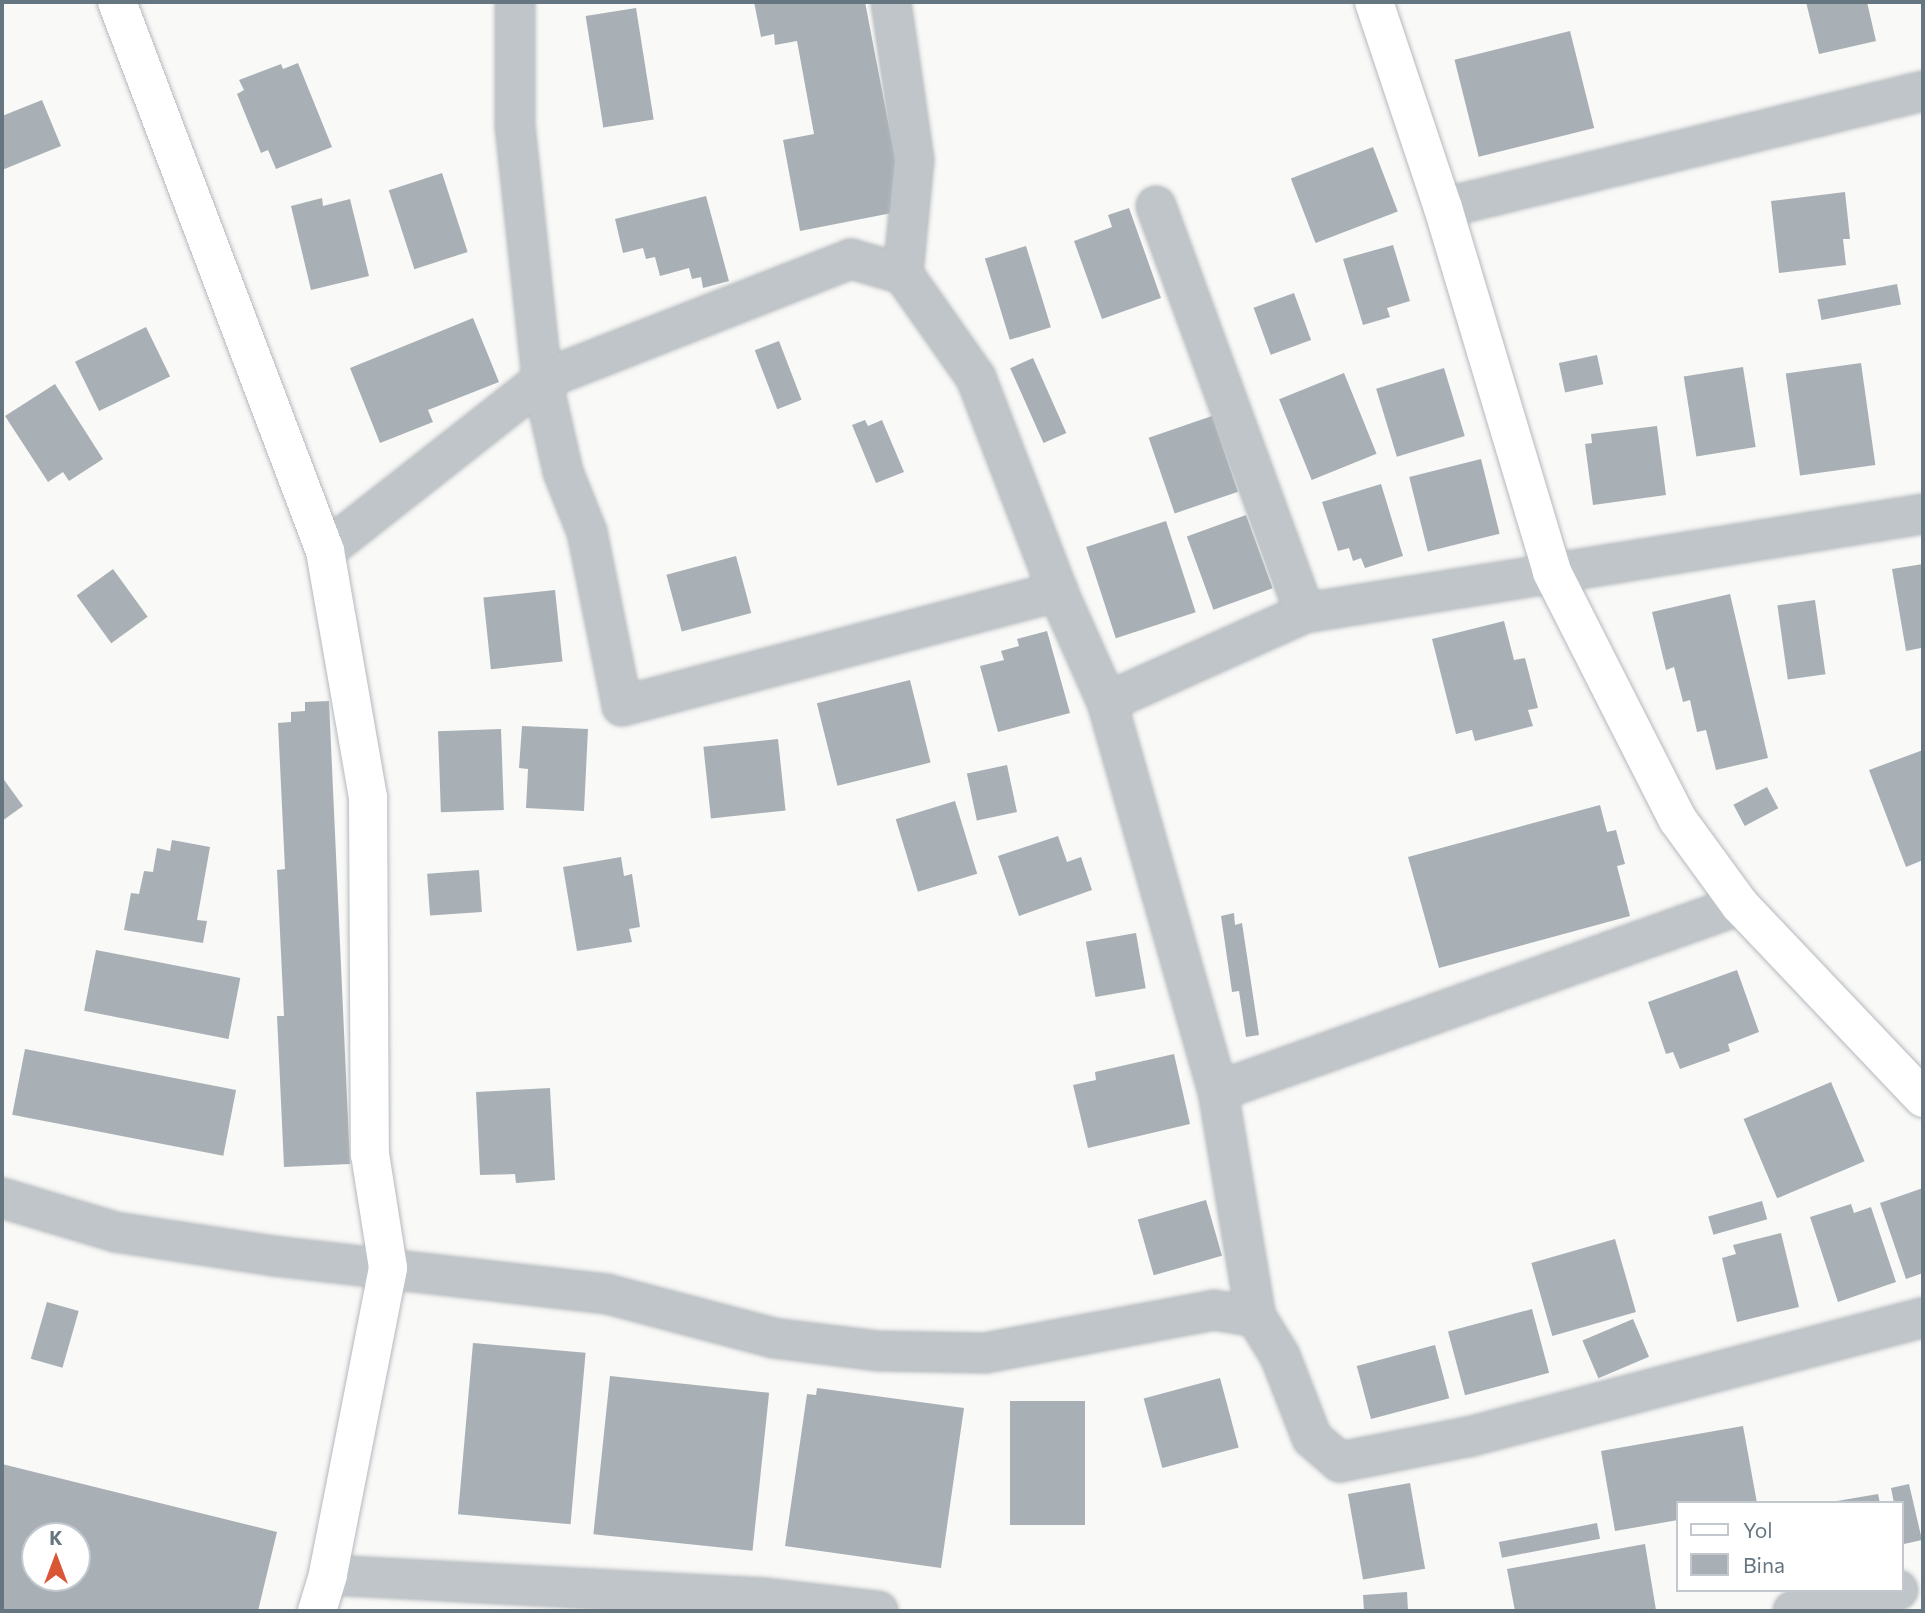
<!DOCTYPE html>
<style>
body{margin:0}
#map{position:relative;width:1925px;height:1613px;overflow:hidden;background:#f9f9f7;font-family:Commissioner,sans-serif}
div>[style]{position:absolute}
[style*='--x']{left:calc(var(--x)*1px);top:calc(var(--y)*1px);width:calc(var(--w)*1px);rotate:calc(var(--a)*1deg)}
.building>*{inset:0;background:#a8b0b6;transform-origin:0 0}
.roads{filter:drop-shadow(0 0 2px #b4b9bd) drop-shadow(0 0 2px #b4b9bd)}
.minor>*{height:38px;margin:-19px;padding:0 19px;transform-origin:19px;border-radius:19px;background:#c0c5c9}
.major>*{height:38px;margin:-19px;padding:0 19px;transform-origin:19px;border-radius:19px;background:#fff}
span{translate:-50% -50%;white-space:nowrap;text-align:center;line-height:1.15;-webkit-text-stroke:7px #fff;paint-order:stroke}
.frame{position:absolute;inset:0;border:4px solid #667681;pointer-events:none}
.legend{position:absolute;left:1676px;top:1501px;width:228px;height:91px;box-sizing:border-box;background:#fff;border:2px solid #c2c8cd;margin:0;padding:9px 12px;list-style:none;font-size:21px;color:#667681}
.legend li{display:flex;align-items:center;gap:14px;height:35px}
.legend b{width:35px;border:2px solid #c2c8cd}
.north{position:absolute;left:21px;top:1522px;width:70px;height:70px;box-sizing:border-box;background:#fff;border:2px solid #c2c8cd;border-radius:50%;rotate:0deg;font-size:19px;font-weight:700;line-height:28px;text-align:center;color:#667681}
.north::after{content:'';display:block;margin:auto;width:24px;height:32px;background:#da5736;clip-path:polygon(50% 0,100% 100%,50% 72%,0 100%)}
</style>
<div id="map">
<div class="building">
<i style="clip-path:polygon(754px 2px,865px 2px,900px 184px,892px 186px,897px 212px,800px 231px,783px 140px,814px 134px,797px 41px,775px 45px,774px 34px,761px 37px)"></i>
<i style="clip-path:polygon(1806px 2px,1867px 2px,1876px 41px,1819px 54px)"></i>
<i style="left:636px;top:8px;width:113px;height:51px;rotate:81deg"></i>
<i style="left:1570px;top:31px;width:100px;height:119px;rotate:76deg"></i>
<i style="clip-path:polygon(298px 63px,332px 147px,276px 169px,268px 150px,261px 153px,237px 94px,244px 90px,239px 80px,281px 64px,283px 69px)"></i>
<i style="clip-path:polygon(42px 100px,61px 146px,2px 170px,2px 116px)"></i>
<i style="left:1373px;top:147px;width:69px;height:88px;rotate:69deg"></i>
<i style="left:442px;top:173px;width:83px;height:56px;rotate:72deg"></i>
<i style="clip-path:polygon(1845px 192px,1850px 239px,1843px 239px,1846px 265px,1779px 273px,1771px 201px)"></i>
<i style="clip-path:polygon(706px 196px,729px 281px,703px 288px,701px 277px,692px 279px,689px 268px,660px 276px,655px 257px,646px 259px,643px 248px,623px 253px,615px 219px)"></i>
<i style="clip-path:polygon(322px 198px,323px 206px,350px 199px,369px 276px,311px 290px,291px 206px)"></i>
<i style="clip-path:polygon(1129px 208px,1161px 298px,1102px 319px,1074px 241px,1112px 227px,1108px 215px)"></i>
<i style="clip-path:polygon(1393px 245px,1410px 301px,1387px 308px,1390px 317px,1363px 325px,1343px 259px)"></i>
<i style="left:1026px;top:246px;width:85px;height:43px;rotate:73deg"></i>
<i style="left:1897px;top:284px;width:21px;height:81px;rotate:79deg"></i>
<i style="left:1294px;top:293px;width:50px;height:43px;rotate:70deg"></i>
<i style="clip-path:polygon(473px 318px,499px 382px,428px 410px,433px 422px,380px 443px,350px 368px)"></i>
<i style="left:146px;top:327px;width:55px;height:79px;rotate:64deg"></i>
<i style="left:779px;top:341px;width:63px;height:26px;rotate:69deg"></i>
<i style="left:1597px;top:355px;width:30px;height:39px;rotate:78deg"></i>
<i style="left:1033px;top:358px;width:82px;height:25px;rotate:66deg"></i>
<i style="left:1861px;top:363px;width:103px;height:76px;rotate:82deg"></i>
<i style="left:1743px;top:367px;width:81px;height:60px;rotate:81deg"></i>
<i style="left:1444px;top:368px;width:71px;height:71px;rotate:73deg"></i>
<i style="left:1344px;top:373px;width:87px;height:70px;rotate:68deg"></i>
<i style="clip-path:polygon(55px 384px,103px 459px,69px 481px,63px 472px,48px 482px,5px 416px)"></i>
<i style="left:1212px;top:416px;width:80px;height:67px;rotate:71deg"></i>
<i style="clip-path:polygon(865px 420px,868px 426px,882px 420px,904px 472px,876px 483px,852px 425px)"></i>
<i style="clip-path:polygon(1657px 426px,1666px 495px,1593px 505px,1585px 444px,1592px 443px,1591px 434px)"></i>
<i style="left:1481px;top:459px;width:77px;height:74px;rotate:76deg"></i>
<i style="clip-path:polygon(1381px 484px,1403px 556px,1365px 568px,1361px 558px,1353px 561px,1349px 548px,1338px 551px,1322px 502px)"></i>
<i style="left:1246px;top:515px;width:78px;height:63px;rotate:70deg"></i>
<i style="left:1166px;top:521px;width:96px;height:84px;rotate:72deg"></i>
<i style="left:736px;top:556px;width:59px;height:72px;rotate:75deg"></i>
<i style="clip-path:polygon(1923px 564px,1923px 654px,1922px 654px,1921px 648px,1906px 651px,1892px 569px)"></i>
<i style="left:113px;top:569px;width:59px;height:45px;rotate:54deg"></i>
<i style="left:555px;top:590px;width:72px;height:72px;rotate:84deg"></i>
<i style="clip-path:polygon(1730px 594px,1768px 758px,1716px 770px,1706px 730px,1697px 732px,1690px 700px,1683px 702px,1674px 667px,1666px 670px,1652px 612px)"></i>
<i style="left:1815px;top:600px;width:75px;height:38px;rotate:82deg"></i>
<i style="clip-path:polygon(1504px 621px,1514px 660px,1525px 658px,1538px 708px,1528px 710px,1533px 726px,1475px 741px,1472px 730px,1456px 734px,1432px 639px)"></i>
<i style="clip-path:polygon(1047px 631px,1070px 713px,998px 732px,980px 666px,1004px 660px,1001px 651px,1019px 646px,1017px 639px)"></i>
<i style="left:910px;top:680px;width:85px;height:96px;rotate:76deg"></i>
<i style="clip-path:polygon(329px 701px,350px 1164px,284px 1167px,277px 1016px,284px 1016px,277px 870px,285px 869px,278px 723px,291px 722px,291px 712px,305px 711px,305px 702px)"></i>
<i style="clip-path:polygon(522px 726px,588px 729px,584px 811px,526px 808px,528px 769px,519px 768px)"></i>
<i style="left:501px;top:729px;width:81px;height:63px;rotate:88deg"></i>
<i style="left:778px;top:739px;width:72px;height:75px;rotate:84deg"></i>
<i style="clip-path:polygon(1923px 750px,1923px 860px,1906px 867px,1869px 770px)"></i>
<i style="left:1007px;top:765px;width:48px;height:41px;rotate:78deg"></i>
<i style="clip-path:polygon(2px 777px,23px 806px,2px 821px)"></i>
<i style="left:1767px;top:787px;width:24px;height:38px;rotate:62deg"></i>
<i style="left:955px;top:801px;width:76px;height:62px;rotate:73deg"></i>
<i style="clip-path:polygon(1600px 805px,1607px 832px,1616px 830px,1625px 864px,1617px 866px,1630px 916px,1439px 968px,1408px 857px)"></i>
<i style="clip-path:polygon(1058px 836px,1067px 862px,1081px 857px,1092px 890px,1019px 916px,998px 856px)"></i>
<i style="clip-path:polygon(172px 840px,210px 847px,197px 920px,207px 921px,203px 943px,124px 930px,131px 893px,139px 894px,144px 871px,153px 872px,157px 848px,170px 851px)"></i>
<i style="clip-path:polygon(621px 857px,624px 876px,632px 874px,640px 927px,629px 929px,632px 942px,577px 951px,563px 867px)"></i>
<i style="left:479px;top:870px;width:42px;height:52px;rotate:86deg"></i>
<i style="clip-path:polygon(1234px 913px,1235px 925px,1242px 923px,1259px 1035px,1246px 1037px,1239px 991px,1232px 992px,1221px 916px)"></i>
<i style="left:1136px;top:933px;width:56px;height:51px;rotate:80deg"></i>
<i style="left:96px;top:950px;width:147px;height:62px;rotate:11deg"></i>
<i style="clip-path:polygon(1737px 970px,1759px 1032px,1728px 1044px,1730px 1051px,1680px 1069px,1673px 1052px,1666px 1054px,1648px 1002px)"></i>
<i style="left:25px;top:1049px;width:215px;height:67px;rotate:11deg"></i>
<i style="clip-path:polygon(1174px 1054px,1190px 1124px,1088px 1148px,1073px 1085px,1096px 1080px,1095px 1072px)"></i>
<i style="left:1831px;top:1082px;width:86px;height:95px;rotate:67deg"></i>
<i style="clip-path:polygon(550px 1088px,555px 1180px,516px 1183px,515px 1174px,480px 1175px,476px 1092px)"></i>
<i style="clip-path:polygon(1923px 1188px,1923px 1273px,1906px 1279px,1880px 1203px)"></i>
<i style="left:1206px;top:1200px;width:58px;height:71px;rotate:74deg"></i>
<i style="left:1762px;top:1201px;width:19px;height:56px;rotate:74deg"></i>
<i style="clip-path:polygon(1851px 1204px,1854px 1213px,1871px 1207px,1896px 1282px,1838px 1302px,1810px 1217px)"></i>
<i style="clip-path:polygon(1781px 1233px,1799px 1307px,1737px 1322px,1722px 1258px,1736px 1254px,1733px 1245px)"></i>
<i style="left:1615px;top:1239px;width:76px;height:87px;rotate:74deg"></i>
<i style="left:47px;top:1302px;width:33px;height:59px;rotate:16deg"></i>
<i style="left:1532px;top:1309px;width:66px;height:87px;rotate:75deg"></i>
<i style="left:1633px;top:1319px;width:41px;height:55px;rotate:67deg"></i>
<i style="left:473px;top:1343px;width:113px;height:172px;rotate:5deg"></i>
<i style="left:1435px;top:1345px;width:55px;height:81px;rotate:75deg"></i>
<i style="left:610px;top:1376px;width:160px;height:159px;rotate:6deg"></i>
<i style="left:1220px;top:1378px;width:72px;height:79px;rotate:75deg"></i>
<i style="clip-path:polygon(817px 1388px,964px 1408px,941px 1568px,785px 1546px,807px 1394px,816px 1395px)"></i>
<i style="left:1010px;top:1401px;width:75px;height:124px"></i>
<i style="clip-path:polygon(1743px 1426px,1757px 1503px,1678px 1503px,1678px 1520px,1615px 1531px,1601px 1451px)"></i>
<i style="clip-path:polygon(evenodd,2px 1464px,277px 1532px,258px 1611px,2px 1611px,2px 1464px,35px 1536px,77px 1536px,77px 1578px,35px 1578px,35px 1536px)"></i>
<i style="left:1410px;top:1483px;width:87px;height:63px;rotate:80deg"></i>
<i style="clip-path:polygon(1909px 1484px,1922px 1540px,1904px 1544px,1902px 1503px,1894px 1503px,1891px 1488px)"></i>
<i style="clip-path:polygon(1878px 1494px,1880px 1503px,1837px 1503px,1837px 1501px)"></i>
<i style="left:1597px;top:1523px;width:16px;height:100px;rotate:79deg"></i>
<i style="clip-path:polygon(1645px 1544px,1656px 1610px,1515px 1611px,1507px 1569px)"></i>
<i style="clip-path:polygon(1407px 1592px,1408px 1611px,1364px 1611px,1363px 1595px)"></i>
</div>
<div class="roads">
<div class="minor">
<i style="--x:515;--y:2;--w:124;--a:90"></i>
<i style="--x:515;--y:126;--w:255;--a:83.9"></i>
<i style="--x:542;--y:380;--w:94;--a:77.1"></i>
<i style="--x:563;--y:472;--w:65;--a:68.2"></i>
<i style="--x:587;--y:532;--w:177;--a:78.6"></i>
<i style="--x:622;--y:706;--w:451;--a:-14.7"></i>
<i style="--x:891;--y:2;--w:160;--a:81.7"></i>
<i style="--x:914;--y:160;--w:115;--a:95.5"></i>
<i style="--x:1156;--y:206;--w:433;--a:69.9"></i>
<i style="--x:1443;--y:208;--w:494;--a:-13.7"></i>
<i style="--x:325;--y:551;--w:276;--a:-38.2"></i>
<i style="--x:542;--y:380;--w:332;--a:-21.4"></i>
<i style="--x:851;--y:259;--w:54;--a:16.1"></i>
<i style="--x:903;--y:274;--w:127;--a:54.9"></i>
<i style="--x:976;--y:378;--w:229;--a:69"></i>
<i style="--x:1058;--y:592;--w:120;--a:66"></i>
<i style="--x:1107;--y:702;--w:405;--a:74.1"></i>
<i style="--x:1218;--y:1091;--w:229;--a:80.5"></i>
<i style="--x:1107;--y:702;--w:217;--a:-24.2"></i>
<i style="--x:1305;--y:613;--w:626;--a:-9.1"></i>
<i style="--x:1218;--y:1091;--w:554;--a:-19.61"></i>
<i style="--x:2;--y:1198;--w:118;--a:16.7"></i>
<i style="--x:115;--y:1232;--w:161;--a:8.6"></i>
<i style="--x:274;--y:1256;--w:335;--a:6.5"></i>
<i style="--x:607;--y:1294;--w:172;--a:14.8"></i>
<i style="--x:773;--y:1338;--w:107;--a:7"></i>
<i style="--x:879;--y:1351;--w:106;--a:1.1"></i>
<i style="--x:985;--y:1353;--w:233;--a:-10.6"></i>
<i style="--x:1214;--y:1310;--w:43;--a:9.5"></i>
<i style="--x:1256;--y:1317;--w:46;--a:58.4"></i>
<i style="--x:1280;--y:1356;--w:88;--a:68.7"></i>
<i style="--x:1312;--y:1438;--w:37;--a:41"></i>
<i style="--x:1340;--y:1462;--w:130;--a:-11.1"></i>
<i style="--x:1468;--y:1437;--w:470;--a:-14.7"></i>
<i style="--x:328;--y:1575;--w:438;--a:3"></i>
<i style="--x:765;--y:1598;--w:114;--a:6.6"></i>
<i style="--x:1793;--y:1611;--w:107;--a:-11.3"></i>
</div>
<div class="major">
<i style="--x:117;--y:2;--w:587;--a:69.25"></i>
<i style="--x:325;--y:551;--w:250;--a:80.1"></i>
<i style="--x:368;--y:797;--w:357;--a:89.7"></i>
<i style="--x:370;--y:1154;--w:115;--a:81"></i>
<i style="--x:388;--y:1268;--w:313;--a:101.1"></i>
<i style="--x:328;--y:1575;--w:38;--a:107"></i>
<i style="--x:1374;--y:2;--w:217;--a:71.5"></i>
<i style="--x:1443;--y:208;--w:380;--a:73.3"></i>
<i style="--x:1552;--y:572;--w:278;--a:63.1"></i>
<i style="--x:1678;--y:820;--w:105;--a:53.9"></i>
<i style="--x:1740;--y:905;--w:266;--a:46.5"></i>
</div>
</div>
<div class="frame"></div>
<ul class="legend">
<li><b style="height:9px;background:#fff"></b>Yol</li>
<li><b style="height:19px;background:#a8b0b6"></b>Bina</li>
</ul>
<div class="north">K</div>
</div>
